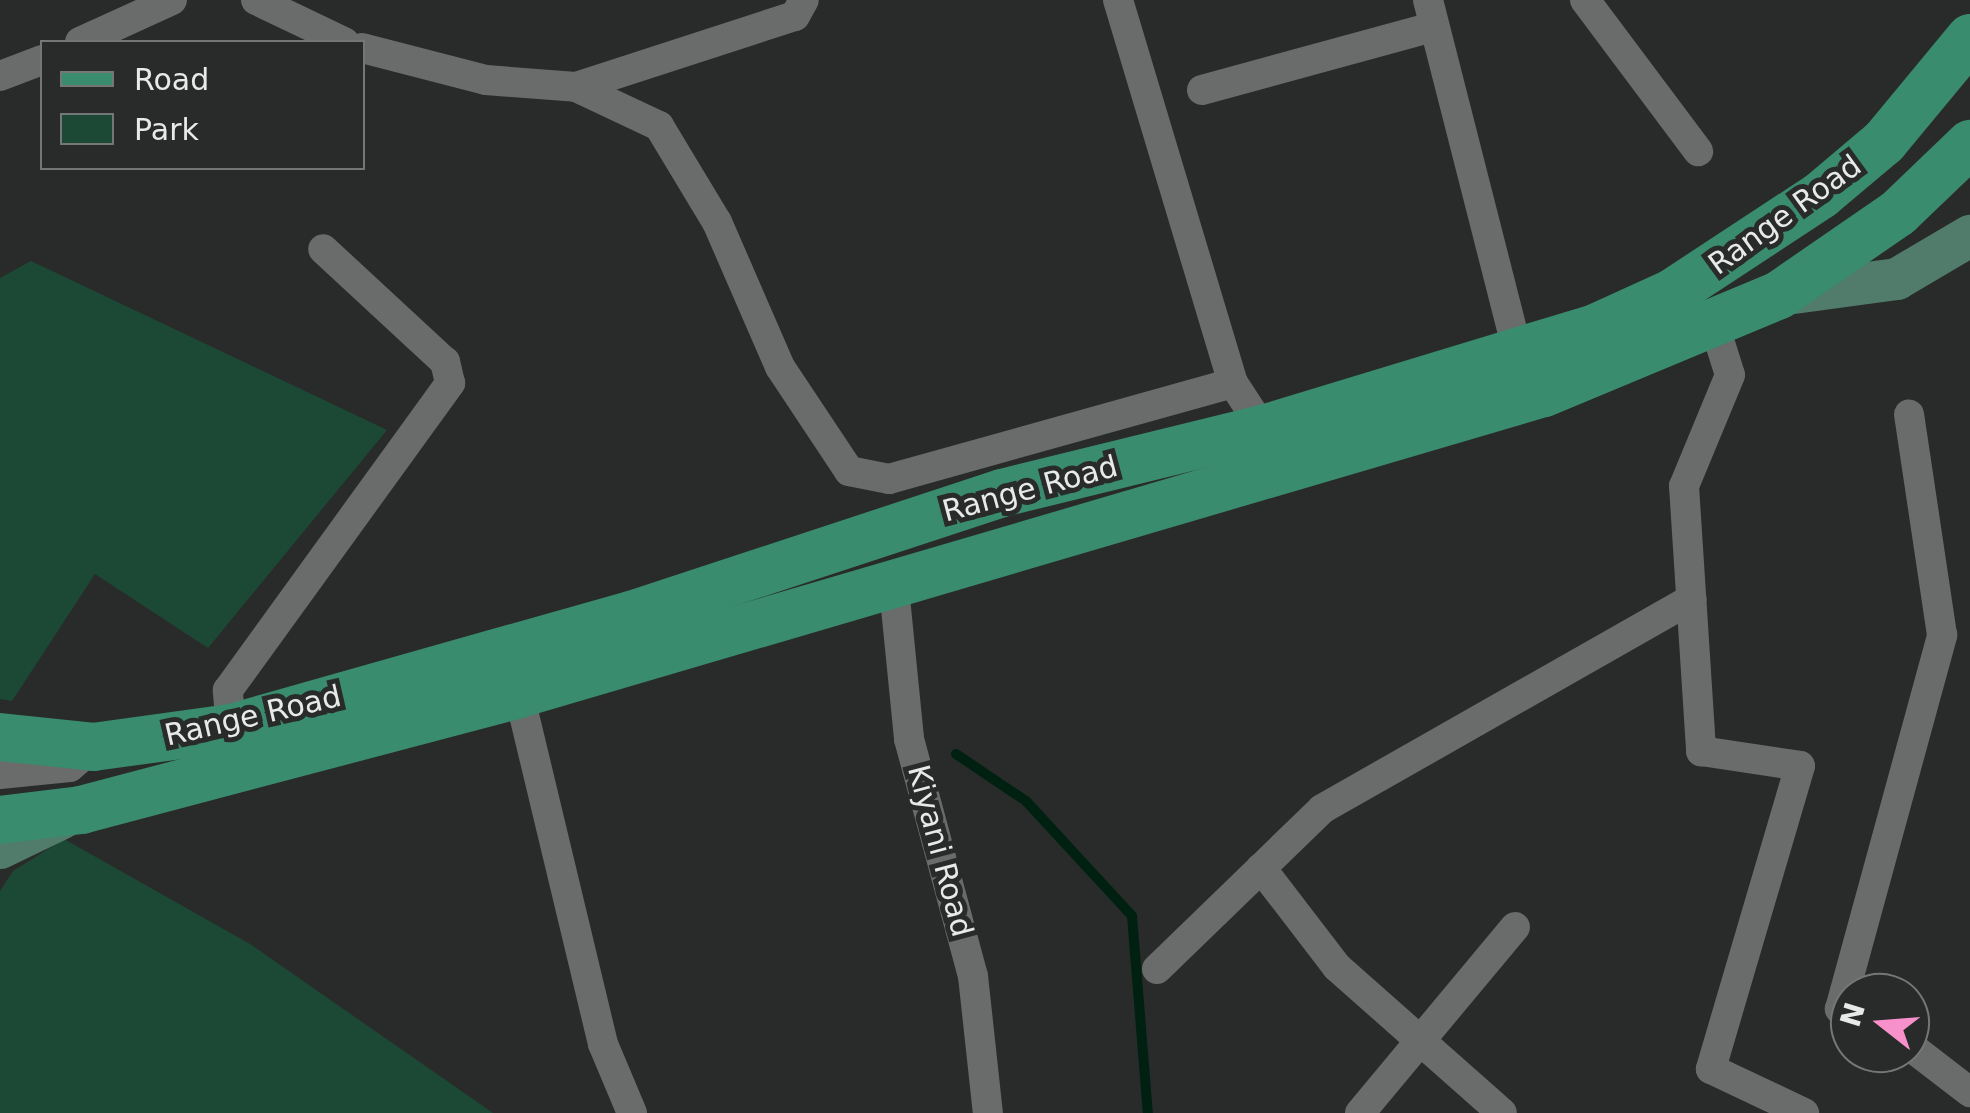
<!DOCTYPE html>
<style>
body{margin:0}
#map{position:relative;width:1970px;height:1113px;overflow:hidden;background:#292b2a;font-family:"DejaVu Sans",sans-serif}
div>[style]{position:absolute}
[style*='--x']{left:calc(var(--x)*1px);top:calc(var(--y)*1px);width:calc(var(--w)*1px);rotate:calc(var(--a)*1deg)}
.green>*{inset:0;background:#1c4935}
.stream>*{height:10px;margin:-5px;padding:0 5px;transform-origin:5px;border-radius:5px;background:#002112}
.minor>*{height:30px;margin:-15px;padding:0 15px;transform-origin:15px;border-radius:15px;background:#696c6a}
.secondary>*{height:42px;margin:-21px;padding:0 21px;transform-origin:21px;border-radius:21px;background:#517c6c}
.primary>*{height:48px;margin:-24px;padding:0 24px;transform-origin:24px;border-radius:24px;background:#3a8c6e}
span{translate:-50% -50%;white-space:nowrap;text-align:center;line-height:1.15;-webkit-text-stroke:10px #292b2a;paint-order:stroke}
.street-label{font-size:30px;color:#e8eae9}
.legend{position:absolute;left:40px;top:40px;width:325px;height:130px;box-sizing:border-box;background:#292b2a;border:2px solid #757776;margin:0;padding:12px 18px;list-style:none;font-size:30px;color:#e8eae9}
.legend li{display:flex;align-items:center;gap:20px;height:50px}
.legend b{width:50px;border:2px solid #757776}
.north{position:absolute;left:1830px;top:973px;width:100px;height:100px;box-sizing:border-box;background:#292b2a;border:2px solid #757776;border-radius:50%;rotate:287deg;font-size:28px;font-weight:700;line-height:40px;text-align:center;color:#e8eae9}
.north::after{content:'';display:block;margin:auto;width:35px;height:45px;background:#f890cb;clip-path:polygon(50% 0,100% 100%,50% 72%,0 100%)}
</style>
<div id="map">
<div class="green">
<i style="clip-path:polygon(31px 261px,387px 430px,208px 648px,95px 574px,12px 701px,0 699px,0 278px)"></i>
<i style="clip-path:polygon(64px 839px,250px 944px,493px 1113px,0 1113px,0 891px,13px 871px)"></i>
</div>
<div class="stream">
<i style="--x:956;--y:754;--w:84;--a:33.9"></i>
<i style="--x:1026;--y:801;--w:156;--a:47.3"></i>
<i style="--x:1132;--y:916;--w:198;--a:85.4"></i>
</div>
<div class="minor">
<i style="--x:256;--y:0;--w:98;--a:25.5"></i>
<i style="--x:1118;--y:0;--w:400;--a:73.3"></i>
<i style="--x:1233;--y:383;--w:55;--a:56.9"></i>
<i style="--x:1428;--y:0;--w:364;--a:75.7"></i>
<i style="--x:1585;--y:0;--w:189;--a:53.2"></i>
<i style="--x:80;--y:42;--w:101;--a:-24.5"></i>
<i style="--x:362;--y:48;--w:128;--a:14.5"></i>
<i style="--x:486;--y:80;--w:90;--a:4.4"></i>
<i style="--x:576;--y:87;--w:92;--a:25.2"></i>
<i style="--x:659;--y:126;--w:112;--a:58.9"></i>
<i style="--x:717;--y:222;--w:158;--a:66.5"></i>
<i style="--x:780;--y:367;--w:125;--a:56.4"></i>
<i style="--x:849;--y:471;--w:41;--a:11.3"></i>
<i style="--x:889;--y:479;--w:357;--a:-15.6"></i>
<i style="--x:0;--y:76;--w:45;--a:-20.9"></i>
<i style="--x:576;--y:87;--w:230;--a:-18"></i>
<i style="--x:795;--y:16;--w:18;--a:-61"></i>
<i style="--x:1202;--y:90;--w:239;--a:-15.3"></i>
<i style="--x:1714;--y:324;--w:53;--a:72.6"></i>
<i style="--x:1730;--y:375;--w:120;--a:112.5"></i>
<i style="--x:1684;--y:486;--w:266;--a:86.3"></i>
<i style="--x:1701;--y:751;--w:100;--a:8.6"></i>
<i style="--x:1800;--y:766;--w:316;--a:106.4"></i>
<i style="--x:1711;--y:1069;--w:103;--a:25.3"></i>
<i style="--x:894;--y:588;--w:152;--a:84.3"></i>
<i style="--x:909;--y:739;--w:245;--a:74.9"></i>
<i style="--x:973;--y:976;--w:138;--a:83.8"></i>
<i style="--x:519;--y:694;--w:360;--a:76.5"></i>
<i style="--x:603;--y:1044;--w:75;--a:67.2"></i>
<i style="--x:231;--y:728;--w:38;--a:-95"></i>
<i style="--x:228;--y:690;--w:379;--a:-54.1"></i>
<i style="--x:450;--y:383;--w:22;--a:-103"></i>
<i style="--x:445;--y:362;--w:166;--a:-137.2"></i>
<i style="--x:0;--y:774;--w:70;--a:-5.7"></i>
<i style="--x:70;--y:767;--w:30;--a:-41"></i>
<i style="--x:1261;--y:868;--w:125;--a:52.5"></i>
<i style="--x:1337;--y:967;--w:220;--a:41.5"></i>
<i style="--x:1157;--y:969;--w:230;--a:-44.1"></i>
<i style="--x:1322;--y:809;--w:425;--a:-29.6"></i>
<i style="--x:1850;--y:1015;--w:12;--a:-149"></i>
<i style="--x:1840;--y:1009;--w:388;--a:-74.7"></i>
<i style="--x:1942;--y:635;--w:223;--a:-98.5"></i>
<i style="--x:1910;--y:1046;--w:76;--a:37.5"></i>
<i style="--x:1360;--y:1113;--w:242;--a:-50.2"></i>
</div>
<div class="secondary">
<i style="--x:1779;--y:295;--w:119;--a:-7.7"></i>
<i style="--x:1897;--y:279;--w:85;--a:-30.5"></i>
<i style="--x:0;--y:848;--w:69;--a:-25.8"></i>
</div>
<div class="primary">
<i style="--x:0;--y:737;--w:94;--a:6.1"></i>
<i style="--x:93;--y:747;--w:139;--a:-7.8"></i>
<i style="--x:231;--y:728;--w:416;--a:-15.8"></i>
<i style="--x:631;--y:615;--w:391;--a:-18.2"></i>
<i style="--x:1002;--y:493;--w:269;--a:-13.8"></i>
<i style="--x:1263;--y:429;--w:347;--a:-16.9"></i>
<i style="--x:1595;--y:328;--w:85;--a:-24.4"></i>
<i style="--x:1672;--y:293;--w:178;--a:-33.3"></i>
<i style="--x:1821;--y:195;--w:82;--a:-40.1"></i>
<i style="--x:1884;--y:142;--w:135;--a:-50.4"></i>
<i style="--x:0;--y:820;--w:82;--a:-7"></i>
<i style="--x:81;--y:810;--w:453;--a:-14.8"></i>
<i style="--x:519;--y:694;--w:1068;--a:-16.37"></i>
<i style="--x:1544;--y:393;--w:255;--a:-22.6"></i>
<i style="--x:1779;--y:295;--w:145;--a:-34.6"></i>
<i style="--x:1898;--y:213;--w:100;--a:-43.8"></i>
</div>
<div class="street-label">
<span style="left:1785px;top:215px;rotate:-36deg">Range Road</span>
<span style="left:1030px;top:489px;rotate:-15deg">Range Road</span>
<span style="left:253px;top:716px;rotate:-13deg">Range Road</span>
<span style="left:940px;top:851px;rotate:75deg">Kiyani Road</span>
</div>
<ul class="legend">
<li><b style="height:12px;background:#3a8c6e"></b>Road</li>
<li><b style="height:28px;background:#1c4935"></b>Park</li>
</ul>
<div class="north">N</div>
</div>
